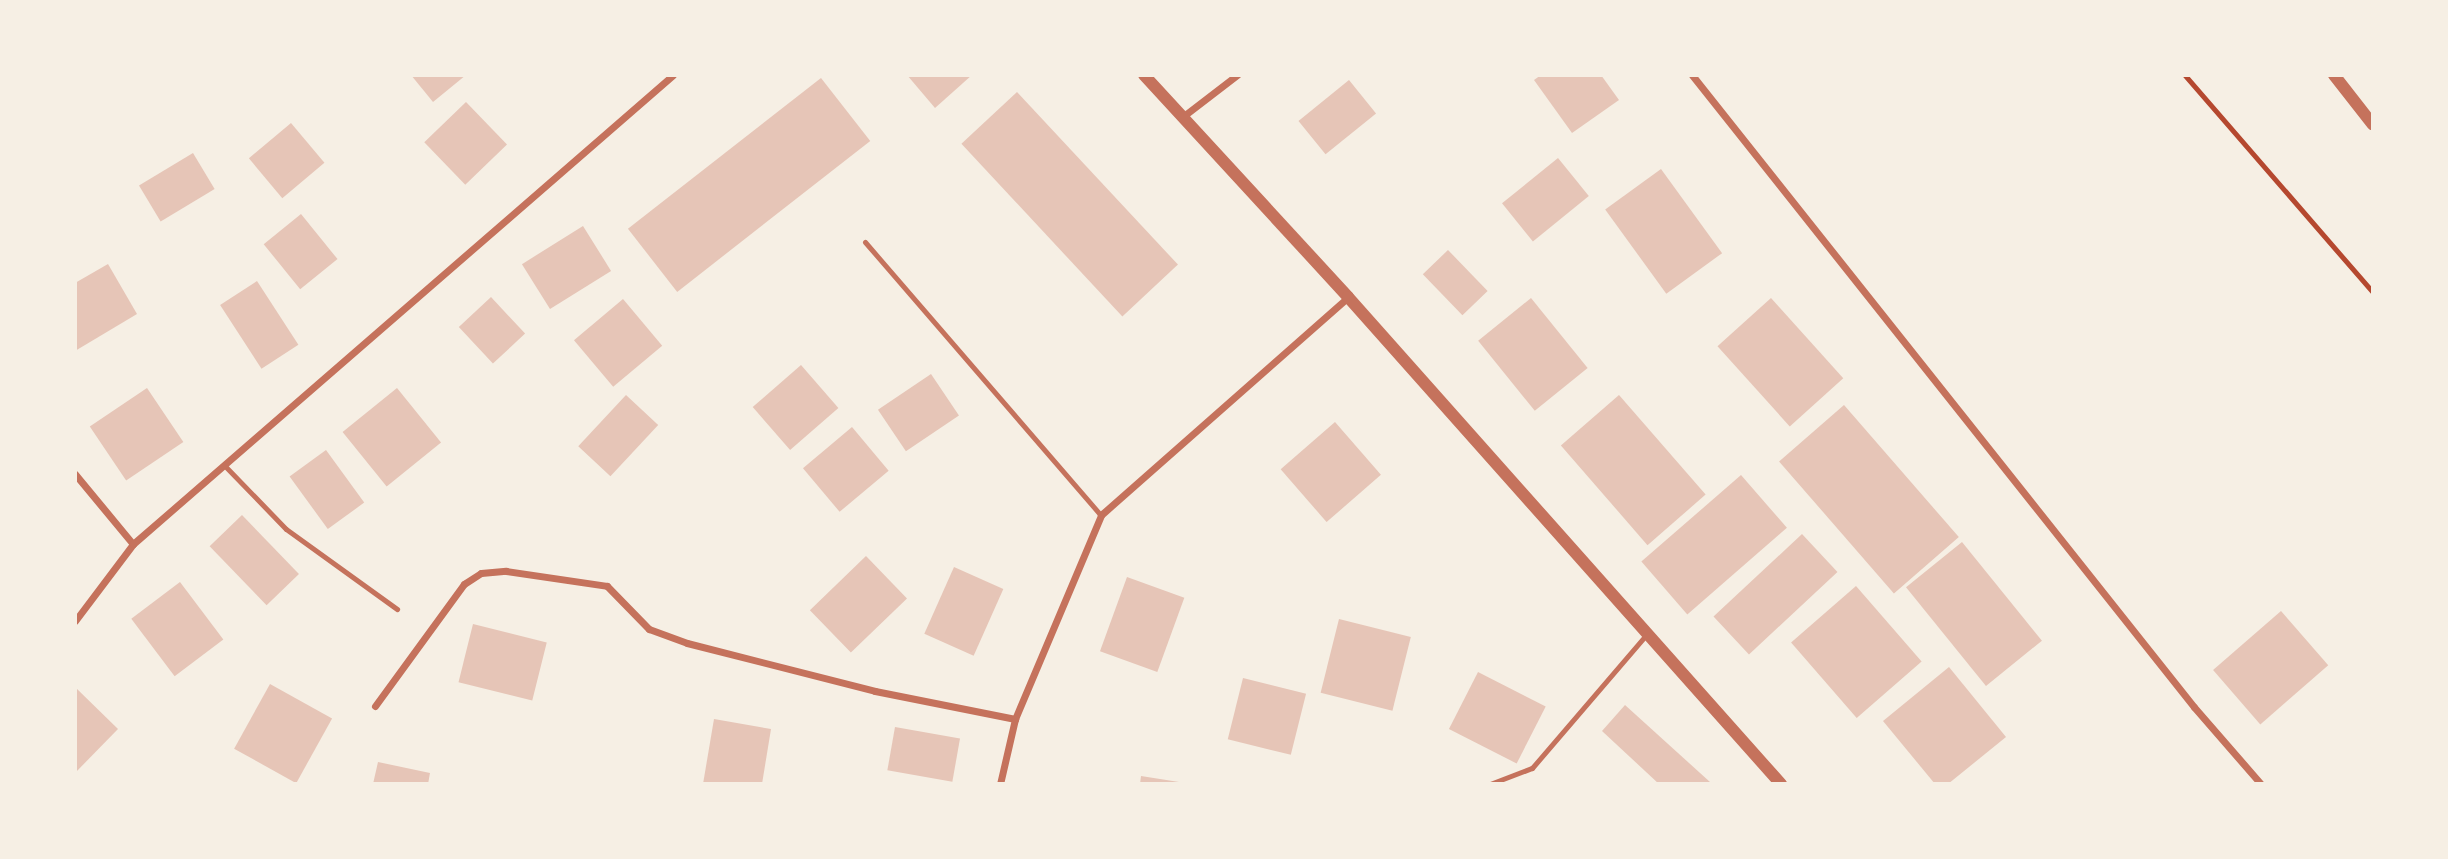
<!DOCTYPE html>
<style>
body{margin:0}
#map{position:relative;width:2448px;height:859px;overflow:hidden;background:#f6efe4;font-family:"Exo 2",sans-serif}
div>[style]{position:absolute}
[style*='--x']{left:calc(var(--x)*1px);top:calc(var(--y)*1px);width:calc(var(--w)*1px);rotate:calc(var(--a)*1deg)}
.building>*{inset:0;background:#e6c5b7;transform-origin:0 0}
.path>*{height:4.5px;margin:-2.25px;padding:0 2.25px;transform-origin:2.25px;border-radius:2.25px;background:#b5482f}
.service>*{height:5px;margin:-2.5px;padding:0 2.5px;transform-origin:2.5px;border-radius:2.5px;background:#c5725c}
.minor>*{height:7px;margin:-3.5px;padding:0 3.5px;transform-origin:3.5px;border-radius:3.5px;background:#c5725c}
.tertiary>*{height:12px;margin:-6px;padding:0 6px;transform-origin:6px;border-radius:6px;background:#c5725c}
span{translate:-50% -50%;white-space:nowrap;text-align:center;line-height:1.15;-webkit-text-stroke:5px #f6efe4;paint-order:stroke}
.frame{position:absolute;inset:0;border:77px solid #f6efe4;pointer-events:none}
</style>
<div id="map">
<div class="building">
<i style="clip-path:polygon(411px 75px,466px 75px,433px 102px)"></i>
<i style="clip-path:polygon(907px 75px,972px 75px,935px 108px)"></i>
<i style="clip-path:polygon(1541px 75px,1601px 75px,1619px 100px,1572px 133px,1534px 80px)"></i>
<i style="left:821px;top:78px;width:80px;height:245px;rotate:52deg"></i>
<i style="left:1349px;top:80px;width:43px;height:65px;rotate:51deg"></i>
<i style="left:1017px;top:92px;width:236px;height:76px;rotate:47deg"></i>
<i style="left:466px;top:102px;width:59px;height:58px;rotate:46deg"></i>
<i style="left:291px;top:123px;width:52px;height:55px;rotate:50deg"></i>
<i style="left:193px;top:153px;width:42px;height:63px;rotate:59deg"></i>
<i style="left:1558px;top:158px;width:49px;height:72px;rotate:51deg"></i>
<i style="left:1661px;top:169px;width:104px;height:69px;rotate:54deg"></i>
<i style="left:301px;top:214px;width:58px;height:48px;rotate:51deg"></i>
<i style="left:583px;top:226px;width:53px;height:72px;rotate:58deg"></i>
<i style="left:1448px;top:250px;width:57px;height:35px;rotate:46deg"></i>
<i style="clip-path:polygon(108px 264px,137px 314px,75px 351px,75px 283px)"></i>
<i style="left:257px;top:281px;width:76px;height:44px;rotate:57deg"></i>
<i style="left:491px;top:297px;width:50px;height:44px;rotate:47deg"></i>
<i style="left:1531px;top:298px;width:90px;height:68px;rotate:51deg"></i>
<i style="left:1771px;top:298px;width:108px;height:72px;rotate:48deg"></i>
<i style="left:623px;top:299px;width:61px;height:64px;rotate:50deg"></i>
<i style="left:801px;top:365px;width:57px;height:64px;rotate:49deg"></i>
<i style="left:931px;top:374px;width:50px;height:64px;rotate:56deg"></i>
<i style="left:147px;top:388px;width:65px;height:69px;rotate:56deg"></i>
<i style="left:397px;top:388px;width:70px;height:70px;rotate:51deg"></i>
<i style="left:626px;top:395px;width:44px;height:70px;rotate:43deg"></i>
<i style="left:1619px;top:395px;width:132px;height:77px;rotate:49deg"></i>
<i style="left:1844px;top:405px;width:175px;height:86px;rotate:49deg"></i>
<i style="left:1335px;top:422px;width:70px;height:72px;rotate:49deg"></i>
<i style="left:852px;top:427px;width:57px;height:64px;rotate:50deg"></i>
<i style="left:326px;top:450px;width:65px;height:45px;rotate:54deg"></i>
<i style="left:1741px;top:475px;width:70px;height:132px;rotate:49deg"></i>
<i style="left:242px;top:515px;width:82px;height:45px;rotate:46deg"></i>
<i style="left:1802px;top:534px;width:52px;height:121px;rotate:47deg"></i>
<i style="left:1962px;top:542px;width:127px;height:72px;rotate:51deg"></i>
<i style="left:866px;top:556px;width:59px;height:78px;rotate:46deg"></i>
<i style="left:954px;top:567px;width:54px;height:73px;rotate:24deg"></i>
<i style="left:1127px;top:577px;width:61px;height:79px;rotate:20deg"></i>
<i style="left:180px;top:582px;width:72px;height:61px;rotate:53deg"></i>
<i style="left:1856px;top:586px;width:100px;height:86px;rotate:49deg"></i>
<i style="left:2281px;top:611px;width:72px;height:90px;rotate:49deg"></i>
<i style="left:1339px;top:619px;width:74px;height:76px;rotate:14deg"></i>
<i style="left:473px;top:624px;width:76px;height:60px;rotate:14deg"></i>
<i style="clip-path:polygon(1949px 667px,2006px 737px,1948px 784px,1935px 784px,1883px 721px)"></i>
<i style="left:1478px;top:672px;width:76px;height:64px;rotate:27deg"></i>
<i style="left:1243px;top:678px;width:65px;height:63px;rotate:14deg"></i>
<i style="left:270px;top:684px;width:71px;height:74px;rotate:29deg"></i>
<i style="clip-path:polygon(75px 687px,118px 729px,75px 773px)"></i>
<i style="clip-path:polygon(1625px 705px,1710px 782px,1709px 784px,1659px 784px,1602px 731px)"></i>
<i style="clip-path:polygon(714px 719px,771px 729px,762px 784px,703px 784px)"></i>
<i style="left:895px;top:727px;width:66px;height:44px;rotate:10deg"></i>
<i style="clip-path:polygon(378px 762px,430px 773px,428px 784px,373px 784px)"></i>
<i style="clip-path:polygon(1141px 776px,1179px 782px,1179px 784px,1140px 784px)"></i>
</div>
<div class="path">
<i style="--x:2185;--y:75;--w:287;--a:49.1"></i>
</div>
<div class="service">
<i style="--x:865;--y:242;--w:361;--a:49.2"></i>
<i style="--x:224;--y:465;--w:89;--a:45.9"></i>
<i style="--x:286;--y:529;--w:137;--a:35.8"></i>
<i style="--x:1490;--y:784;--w:45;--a:-20.9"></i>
<i style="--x:1532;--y:768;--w:177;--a:-49.4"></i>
</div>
<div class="minor">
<i style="--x:1692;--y:75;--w:807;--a:51.54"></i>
<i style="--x:2194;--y:707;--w:102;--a:49"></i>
<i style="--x:1181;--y:118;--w:71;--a:-37.5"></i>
<i style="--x:75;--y:474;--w:91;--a:50.4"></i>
<i style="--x:75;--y:621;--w:96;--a:-53"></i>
<i style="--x:133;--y:544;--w:715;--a:-40.97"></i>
<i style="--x:375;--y:706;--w:151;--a:-53.9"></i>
<i style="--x:464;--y:584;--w:20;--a:-33"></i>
<i style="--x:481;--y:573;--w:25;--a:-5"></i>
<i style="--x:506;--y:571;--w:102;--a:8.4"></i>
<i style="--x:607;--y:586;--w:60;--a:45.7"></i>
<i style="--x:649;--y:629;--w:40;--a:20.2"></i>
<i style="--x:687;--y:643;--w:194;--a:14.3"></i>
<i style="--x:875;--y:691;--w:143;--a:11.3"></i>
<i style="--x:1000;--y:784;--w:67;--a:-77"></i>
<i style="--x:1015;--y:719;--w:221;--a:-67.1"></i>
<i style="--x:1101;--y:515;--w:329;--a:-41.4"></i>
</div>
<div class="tertiary">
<i style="--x:1144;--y:75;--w:301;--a:47.4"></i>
<i style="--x:1348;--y:297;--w:652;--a:48.36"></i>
<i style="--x:2334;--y:75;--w:63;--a:52"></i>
</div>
<div class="frame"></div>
</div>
